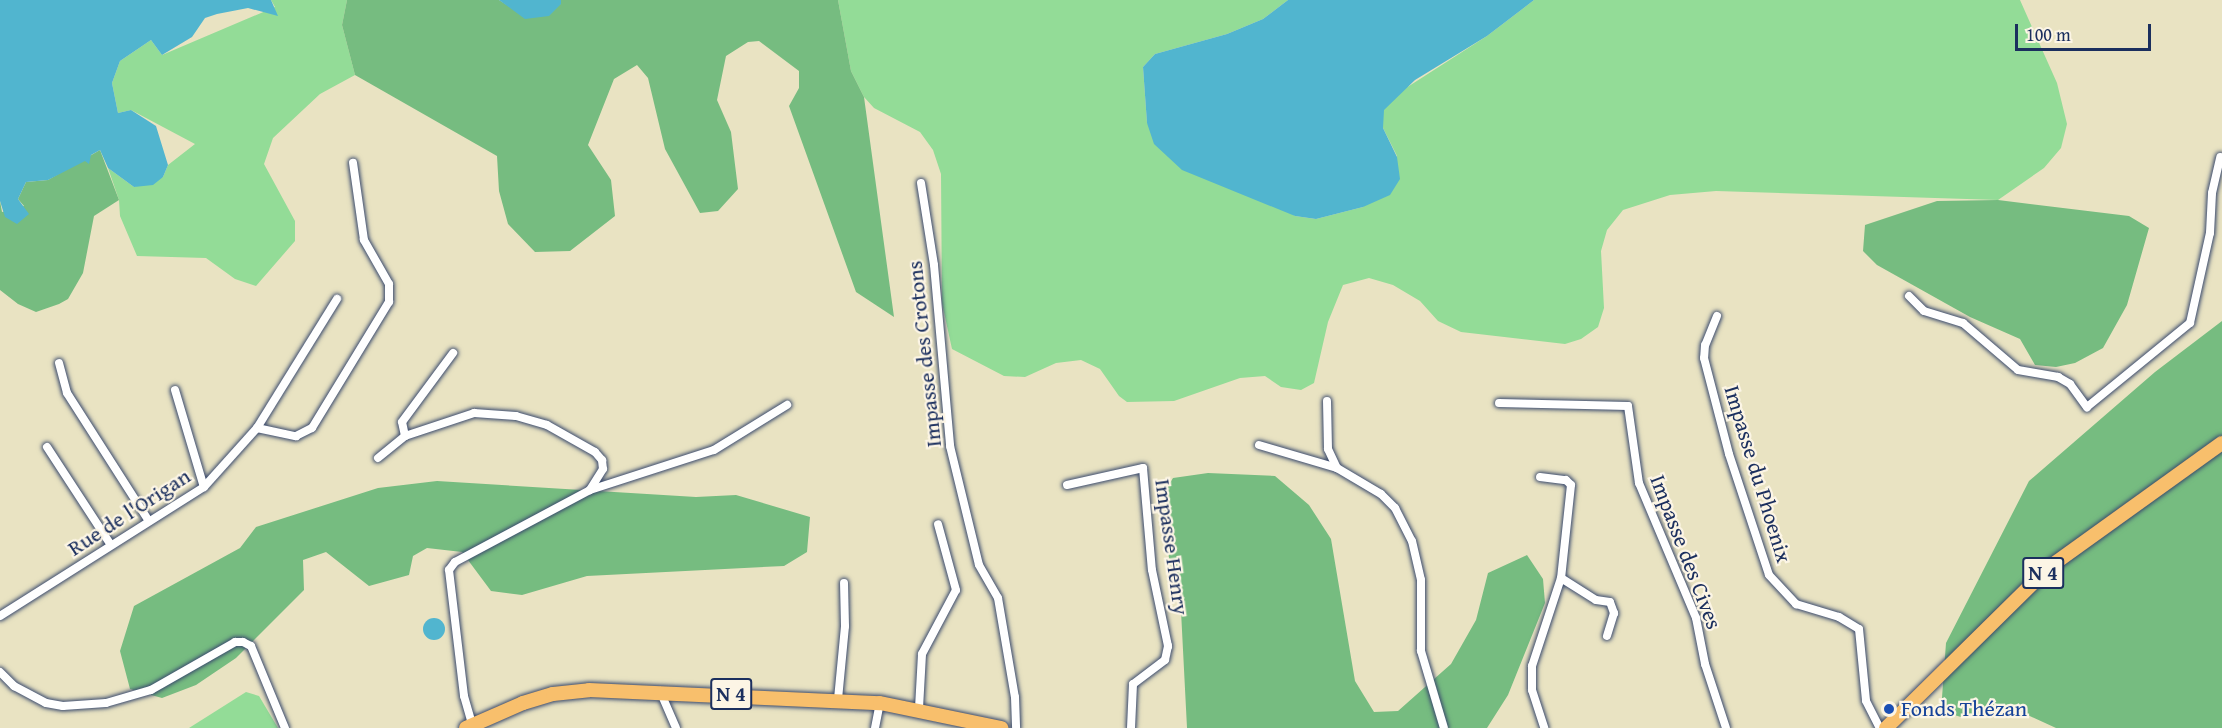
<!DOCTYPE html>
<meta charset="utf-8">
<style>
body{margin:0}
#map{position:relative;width:2222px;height:728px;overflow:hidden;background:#e9e3c2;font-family:"Gentium Book Plus",serif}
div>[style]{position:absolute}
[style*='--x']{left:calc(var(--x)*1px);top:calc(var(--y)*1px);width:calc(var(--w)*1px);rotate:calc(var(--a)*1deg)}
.green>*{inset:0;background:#93dc97}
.forest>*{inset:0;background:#76bc80}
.water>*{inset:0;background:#51b5cf}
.round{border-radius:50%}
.roads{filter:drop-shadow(0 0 2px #3a4a6d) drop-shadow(0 0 2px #3a4a6d)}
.street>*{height:8px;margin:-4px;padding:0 4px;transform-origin:4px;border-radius:4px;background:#fff}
.primary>*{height:14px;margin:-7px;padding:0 7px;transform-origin:7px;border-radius:7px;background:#f8bf6c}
.dots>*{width:16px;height:16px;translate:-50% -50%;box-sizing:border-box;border:3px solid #fcf5e5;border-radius:50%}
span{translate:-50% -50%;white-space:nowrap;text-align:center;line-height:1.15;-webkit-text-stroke:4.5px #fcf5e5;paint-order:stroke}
.shield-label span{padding:2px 4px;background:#fcf5e5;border:2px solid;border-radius:4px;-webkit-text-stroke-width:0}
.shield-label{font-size:21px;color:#1b2f5e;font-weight:700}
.street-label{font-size:22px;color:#1b2f5e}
.transit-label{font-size:22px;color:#164399}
.left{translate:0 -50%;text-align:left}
.scale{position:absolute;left:2015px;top:24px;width:136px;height:27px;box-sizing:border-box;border:3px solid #1b2f5e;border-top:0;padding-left:8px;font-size:18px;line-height:21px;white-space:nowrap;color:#1b2f5e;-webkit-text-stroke:4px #fcf5e5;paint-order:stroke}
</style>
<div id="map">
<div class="green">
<i style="clip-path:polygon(271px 0,347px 0,342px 25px,355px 75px,320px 94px,273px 138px,264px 164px,295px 221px,295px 241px,256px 286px,235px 279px,206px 258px,137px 256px,120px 216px,119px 200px,108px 168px,134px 187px,163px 177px,168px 165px,195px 144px,131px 110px,118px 113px,112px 83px,120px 61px,151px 40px,162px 55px,275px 7px)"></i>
<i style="clip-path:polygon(838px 0,1288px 0,1263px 19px,1227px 34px,1155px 54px,1143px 67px,1147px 123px,1295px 216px,1316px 219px,1363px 207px,1397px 156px,1383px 128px,1383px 110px,1395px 95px,1487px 36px,1534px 0,2020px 0,2057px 83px,2067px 124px,2061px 148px,2044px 168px,1998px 200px,1716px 191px,1670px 195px,1623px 210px,1607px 230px,1601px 251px,1604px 308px,1598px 327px,1581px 339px,1565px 344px,1461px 332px,1438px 321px,1420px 301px,1393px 285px,1369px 278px,1343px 285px,1328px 322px,1314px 383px,1301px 390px,1281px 387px,1265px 376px,1240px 378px,1174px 401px,1127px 402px,1119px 396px,1100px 369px,1081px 360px,1056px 363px,1025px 377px,1004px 376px,952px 349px,942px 303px,941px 174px,933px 150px,920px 132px,874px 108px,864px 97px,851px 71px)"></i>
<i style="clip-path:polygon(246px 692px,259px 696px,278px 728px,189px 728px)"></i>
</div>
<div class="forest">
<i style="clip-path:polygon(347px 0,499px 0,513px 9px,561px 4px,561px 0,838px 0,851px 71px,864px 97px,894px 317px,856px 292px,789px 106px,799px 88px,799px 71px,759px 41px,748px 42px,726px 56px,717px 100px,731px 132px,738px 189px,718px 211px,700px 213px,665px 149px,648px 78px,637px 65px,614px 79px,588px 145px,611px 180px,615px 216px,570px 251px,535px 252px,508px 224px,499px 191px,497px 156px,355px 75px,342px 25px)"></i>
<i style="clip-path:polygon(100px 150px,119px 200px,94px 216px,83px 273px,68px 299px,59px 304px,36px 312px,18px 304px,0 290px,0 201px,2px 212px,24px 206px,18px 199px,26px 182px,48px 180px)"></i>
<i style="clip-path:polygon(1998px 200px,2129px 216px,2149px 228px,2127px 305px,2103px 348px,2075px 363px,2056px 367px,2035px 365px,2020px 339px,1970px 317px,1877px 265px,1863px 251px,1865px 225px,1937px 201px)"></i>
<i style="clip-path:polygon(2222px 321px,2222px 728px,2056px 728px,2019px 711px,1961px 717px,1941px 711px,1946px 643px,2029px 481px,2155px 372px)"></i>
<i style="clip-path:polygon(1208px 473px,1275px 476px,1309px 505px,1331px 539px,1355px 681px,1374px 712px,1398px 711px,1451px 664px,1476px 620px,1488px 573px,1527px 555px,1543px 579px,1545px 603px,1508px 695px,1487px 728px,1187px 728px,1181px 611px,1168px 553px,1164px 493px,1173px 478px)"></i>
<i style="clip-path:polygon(437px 481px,696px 497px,736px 495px,810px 517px,807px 552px,784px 566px,587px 576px,522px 595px,491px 591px,462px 552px,427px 548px,413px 556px,409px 575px,369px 586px,326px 552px,303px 560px,304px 590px,236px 658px,196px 685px,162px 698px,130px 689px,120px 651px,134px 606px,240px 548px,256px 527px,378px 488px)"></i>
</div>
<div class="water">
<i style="clip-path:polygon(0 0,271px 0,278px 16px,248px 8px,217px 14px,205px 18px,192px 37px,162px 55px,151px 40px,120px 61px,112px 83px,118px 113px,131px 110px,156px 126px,168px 165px,163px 177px,153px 185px,134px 187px,108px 168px,100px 150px,91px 155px,89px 164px,85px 161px,48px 180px,26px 182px,18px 199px,29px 214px,17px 224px,5px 217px,0 201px)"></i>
<i style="clip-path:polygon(499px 0,561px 0,561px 4px,549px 16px,525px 19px)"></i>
<i style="clip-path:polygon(1288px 0,1534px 0,1487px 36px,1415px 80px,1384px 110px,1383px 128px,1397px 157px,1400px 179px,1390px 195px,1363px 207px,1316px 219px,1295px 216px,1182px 170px,1154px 144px,1147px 123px,1143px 67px,1155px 54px,1227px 34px,1263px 19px)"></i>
<i class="round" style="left:423px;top:618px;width:22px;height:22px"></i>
</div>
<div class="roads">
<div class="street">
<i style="--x:921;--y:183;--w:83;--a:81"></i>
<i style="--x:934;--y:265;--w:182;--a:84.9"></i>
<i style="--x:950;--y:446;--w:122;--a:76.3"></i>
<i style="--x:979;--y:565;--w:38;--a:60"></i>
<i style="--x:998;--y:598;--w:100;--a:80.3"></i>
<i style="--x:1015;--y:697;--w:31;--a:88"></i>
<i style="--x:1909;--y:296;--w:21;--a:45"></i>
<i style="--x:1924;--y:311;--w:41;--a:17.1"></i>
<i style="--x:1963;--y:323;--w:72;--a:40.5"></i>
<i style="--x:2018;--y:370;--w:41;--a:9.9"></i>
<i style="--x:2058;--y:377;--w:14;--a:30"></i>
<i style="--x:2070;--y:384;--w:29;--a:54"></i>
<i style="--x:2087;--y:407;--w:133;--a:-39.2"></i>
<i style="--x:2190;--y:323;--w:92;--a:-77.5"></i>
<i style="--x:2210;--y:233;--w:40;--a:-87.1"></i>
<i style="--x:2212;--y:193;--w:37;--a:-77"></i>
<i style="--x:1717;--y:316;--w:31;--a:112"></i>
<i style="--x:1705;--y:345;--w:13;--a:94"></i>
<i style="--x:1704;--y:358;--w:99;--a:75.4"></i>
<i style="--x:1729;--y:454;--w:127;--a:71.7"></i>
<i style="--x:1769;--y:575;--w:40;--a:47"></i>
<i style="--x:1796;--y:604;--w:45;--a:16.8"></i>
<i style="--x:1839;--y:617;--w:23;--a:31"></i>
<i style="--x:1859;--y:629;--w:72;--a:84.4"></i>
<i style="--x:1866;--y:701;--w:30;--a:63"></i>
<i style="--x:59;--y:363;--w:31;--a:75"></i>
<i style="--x:67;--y:393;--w:152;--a:57.4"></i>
<i style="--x:175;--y:390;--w:101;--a:73.4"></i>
<i style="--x:1327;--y:401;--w:48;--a:88.8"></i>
<i style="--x:1328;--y:449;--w:21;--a:65"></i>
<i style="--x:1337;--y:468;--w:51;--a:30.6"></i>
<i style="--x:1381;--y:494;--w:20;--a:45"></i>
<i style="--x:1395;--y:508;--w:37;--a:63"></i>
<i style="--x:1412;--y:541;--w:40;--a:77"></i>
<i style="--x:1421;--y:580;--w:71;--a:90"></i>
<i style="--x:1421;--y:651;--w:80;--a:73.4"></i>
<i style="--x:1499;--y:403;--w:129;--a:1.3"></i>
<i style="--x:1628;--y:406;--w:78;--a:81.9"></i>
<i style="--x:1639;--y:483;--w:147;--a:67.1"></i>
<i style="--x:1696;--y:618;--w:47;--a:78.9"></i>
<i style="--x:1705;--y:664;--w:67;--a:71.8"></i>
<i style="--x:257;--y:428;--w:40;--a:12"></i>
<i style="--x:296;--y:436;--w:18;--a:-27"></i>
<i style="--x:312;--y:428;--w:148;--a:-58.6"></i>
<i style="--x:389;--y:302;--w:18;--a:-90"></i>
<i style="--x:389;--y:284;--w:51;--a:-119.6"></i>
<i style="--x:364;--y:240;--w:78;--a:-98.1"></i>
<i style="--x:405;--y:436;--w:14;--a:-102"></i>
<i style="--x:402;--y:422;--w:86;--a:-53.5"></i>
<i style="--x:1259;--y:445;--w:81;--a:16.4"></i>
<i style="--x:47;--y:447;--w:117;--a:56.9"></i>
<i style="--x:378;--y:458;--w:35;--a:-39"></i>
<i style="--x:405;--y:436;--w:73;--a:-18.4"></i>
<i style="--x:474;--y:413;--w:42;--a:4.1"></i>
<i style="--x:516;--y:416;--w:32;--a:16"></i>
<i style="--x:547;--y:425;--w:55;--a:29.4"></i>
<i style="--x:595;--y:452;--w:11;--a:49"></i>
<i style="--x:602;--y:460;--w:9;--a:84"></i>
<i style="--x:603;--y:469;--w:25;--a:122"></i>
<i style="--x:590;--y:490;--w:153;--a:151.9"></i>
<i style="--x:455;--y:562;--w:10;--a:127"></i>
<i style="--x:449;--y:570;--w:127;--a:83.2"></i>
<i style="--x:464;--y:696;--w:33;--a:74"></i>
<i style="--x:1540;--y:477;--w:26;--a:7"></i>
<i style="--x:1566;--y:480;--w:7;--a:45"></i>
<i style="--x:1571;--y:485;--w:94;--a:96.1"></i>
<i style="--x:1561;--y:578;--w:93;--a:108.2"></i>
<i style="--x:1532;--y:666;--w:24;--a:90"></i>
<i style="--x:1532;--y:690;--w:40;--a:72"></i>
<i style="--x:1067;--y:485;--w:78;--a:-12.6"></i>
<i style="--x:1143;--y:468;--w:102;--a:85"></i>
<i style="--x:1152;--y:570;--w:78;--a:78.1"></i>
<i style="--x:1168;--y:646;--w:14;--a:102"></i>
<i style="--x:1165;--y:660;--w:40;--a:143"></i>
<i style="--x:1133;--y:684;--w:44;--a:92.6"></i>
<i style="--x:590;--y:490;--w:130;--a:-17.9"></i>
<i style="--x:714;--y:450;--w:86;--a:-31.7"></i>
<i style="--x:1561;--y:578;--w:41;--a:32.2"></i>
<i style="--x:1596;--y:600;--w:14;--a:8"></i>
<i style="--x:1610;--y:602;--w:12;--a:70"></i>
<i style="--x:1614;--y:613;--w:24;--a:107"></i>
<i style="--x:0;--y:616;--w:241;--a:-32.3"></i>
<i style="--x:204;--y:487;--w:79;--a:-48.1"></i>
<i style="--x:257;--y:428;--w:152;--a:-58.2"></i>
<i style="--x:0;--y:672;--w:20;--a:45"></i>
<i style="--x:14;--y:686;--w:36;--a:28"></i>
<i style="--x:46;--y:703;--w:17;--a:10"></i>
<i style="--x:63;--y:706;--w:43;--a:-4"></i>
<i style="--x:106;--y:703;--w:47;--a:-16.1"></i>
<i style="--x:151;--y:690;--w:97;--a:-29.7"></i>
<i style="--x:235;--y:642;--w:8;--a:0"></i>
<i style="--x:243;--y:642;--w:9;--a:27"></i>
<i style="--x:251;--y:646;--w:89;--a:67.5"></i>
<i style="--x:660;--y:691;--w:40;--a:66.6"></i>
<i style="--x:838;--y:699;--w:73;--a:-84.5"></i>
<i style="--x:845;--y:626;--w:43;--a:-91.3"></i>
<i style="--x:919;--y:708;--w:54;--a:-86.8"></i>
<i style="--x:922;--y:654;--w:72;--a:-62"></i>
<i style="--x:956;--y:590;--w:68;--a:-105.3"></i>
<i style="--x:875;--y:728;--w:25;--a:-79"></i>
</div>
<div class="primary">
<i style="--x:466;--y:728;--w:62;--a:-23.7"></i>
<i style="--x:523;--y:703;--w:31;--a:-17"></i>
<i style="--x:553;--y:694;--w:36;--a:-6"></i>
<i style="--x:589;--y:690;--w:291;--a:2.6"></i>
<i style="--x:880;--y:703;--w:124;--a:11.7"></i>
<i style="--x:1886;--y:728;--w:228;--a:-44.6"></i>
<i style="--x:2048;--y:568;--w:214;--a:-35.7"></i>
</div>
</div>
<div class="dots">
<i style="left:1889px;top:709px;background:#1a4fb4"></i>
</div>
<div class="shield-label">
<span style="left:2043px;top:573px">N 4</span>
<span style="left:731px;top:694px">N 4</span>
</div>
<div class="street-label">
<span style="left:924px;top:354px;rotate:-96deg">Impasse des Crotons</span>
<span style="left:1758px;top:474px;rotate:73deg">Impasse du Phoenix</span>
<span style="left:129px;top:512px;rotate:-33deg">Rue de l'Origan</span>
<span style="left:1172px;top:547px;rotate:82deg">Impasse Henry</span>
<span style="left:1686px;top:552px;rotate:69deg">Impasse des Cives</span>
</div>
<div class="transit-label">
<span class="left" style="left:1901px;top:709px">Fonds Thézan</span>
</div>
<div class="scale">100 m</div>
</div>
